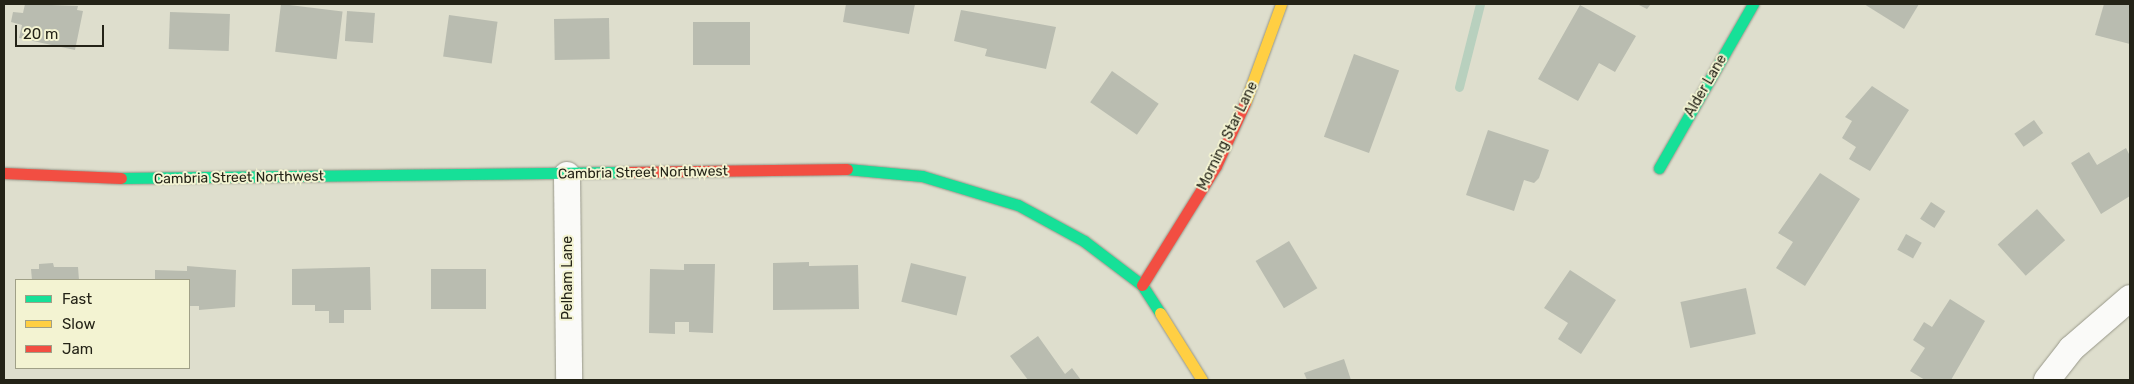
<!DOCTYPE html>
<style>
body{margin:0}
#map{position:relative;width:2134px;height:384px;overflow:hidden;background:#dedecd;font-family:Rubik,sans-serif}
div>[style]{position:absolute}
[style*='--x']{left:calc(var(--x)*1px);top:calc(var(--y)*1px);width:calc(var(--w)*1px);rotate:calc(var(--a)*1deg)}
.stream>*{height:9px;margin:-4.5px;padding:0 4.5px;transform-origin:4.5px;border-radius:4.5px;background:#b8d0be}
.building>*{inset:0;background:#b9bcb0;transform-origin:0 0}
.roads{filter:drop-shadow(0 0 1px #98988a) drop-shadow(0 0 1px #98988a)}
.street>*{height:26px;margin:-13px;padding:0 13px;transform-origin:13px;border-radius:13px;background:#fafaf8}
.fast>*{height:11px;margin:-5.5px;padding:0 5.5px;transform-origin:5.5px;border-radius:5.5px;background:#16e098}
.slow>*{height:11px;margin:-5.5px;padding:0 5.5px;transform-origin:5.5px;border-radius:5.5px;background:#ffcf43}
.jam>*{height:11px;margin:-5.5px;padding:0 5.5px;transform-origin:5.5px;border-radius:5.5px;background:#f24e42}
span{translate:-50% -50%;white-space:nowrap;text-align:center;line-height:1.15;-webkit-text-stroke:4px #f3f3d2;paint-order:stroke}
.street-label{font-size:14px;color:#242317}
.frame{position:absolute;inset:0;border:5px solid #242317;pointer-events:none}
.legend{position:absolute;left:15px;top:279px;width:175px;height:90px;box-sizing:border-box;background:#f3f3d2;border:1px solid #a0a087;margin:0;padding:6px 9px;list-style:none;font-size:15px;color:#242317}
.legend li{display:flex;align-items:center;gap:10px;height:25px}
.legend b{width:25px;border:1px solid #a0a087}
.scale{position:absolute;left:15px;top:25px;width:89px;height:22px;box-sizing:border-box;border:2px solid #242317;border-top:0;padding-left:6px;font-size:15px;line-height:18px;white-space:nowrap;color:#242317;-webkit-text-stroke:4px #f3f3d2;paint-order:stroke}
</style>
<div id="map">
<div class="stream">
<i style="--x:1459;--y:87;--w:86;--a:-75.8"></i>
</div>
<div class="building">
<i style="clip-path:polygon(25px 4px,78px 6px,77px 10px,83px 11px,75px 50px,19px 38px,22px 25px,11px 22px,13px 12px,23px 13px)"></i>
<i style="left:281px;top:4px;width:62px;height:48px;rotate:7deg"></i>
<i style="clip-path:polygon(846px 4px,915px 4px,909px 34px,843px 22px)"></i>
<i style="clip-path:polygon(1637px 4px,1651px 4px,1647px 9px)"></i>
<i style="clip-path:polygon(1864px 4px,1919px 4px,1904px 29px)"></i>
<i style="clip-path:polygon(2104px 4px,2130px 4px,2130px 44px,2095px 35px)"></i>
<i style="clip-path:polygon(1580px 5px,1636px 36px,1615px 72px,1599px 63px,1578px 101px,1538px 79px)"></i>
<i style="clip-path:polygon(961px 10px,1056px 27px,1046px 69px,985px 56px,987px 49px,954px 41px)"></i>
<i style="left:347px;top:11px;width:28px;height:30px;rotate:4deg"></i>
<i style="left:170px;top:12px;width:60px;height:37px;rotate:2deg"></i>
<i style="left:449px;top:15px;width:49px;height:42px;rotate:8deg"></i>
<i style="left:609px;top:18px;width:41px;height:55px;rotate:89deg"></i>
<i style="left:750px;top:22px;width:43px;height:57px;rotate:90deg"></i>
<i style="left:1354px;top:54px;width:48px;height:88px;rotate:20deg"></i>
<i style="left:1112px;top:71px;width:57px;height:38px;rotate:35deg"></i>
<i style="clip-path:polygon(1872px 86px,1909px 110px,1870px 171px,1849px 159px,1856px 147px,1842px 138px,1852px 121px,1845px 117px)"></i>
<i style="left:2034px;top:120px;width:16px;height:24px;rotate:55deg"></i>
<i style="clip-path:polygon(1488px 130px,1549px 150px,1539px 178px,1534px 183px,1524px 180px,1514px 211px,1466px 195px)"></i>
<i style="clip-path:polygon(2126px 148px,2130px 156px,2130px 196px,2101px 214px,2071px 163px,2089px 152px,2097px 165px)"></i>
<i style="clip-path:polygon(1820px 173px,1860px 199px,1805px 286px,1776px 268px,1793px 242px,1778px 233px)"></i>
<i style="left:1931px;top:202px;width:17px;height:20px;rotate:33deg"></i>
<i style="left:2037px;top:209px;width:42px;height:53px;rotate:48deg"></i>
<i style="left:1906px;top:234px;width:18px;height:18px;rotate:29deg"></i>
<i style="left:1289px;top:241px;width:55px;height:39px;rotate:59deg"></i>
<i style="clip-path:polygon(809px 262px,809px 266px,858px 265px,859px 309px,773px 310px,773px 263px)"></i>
<i style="clip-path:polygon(53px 263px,54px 267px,78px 267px,79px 280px,32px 280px,31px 269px,39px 269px,39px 264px)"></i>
<i style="left:911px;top:263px;width:57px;height:40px;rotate:14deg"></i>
<i style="clip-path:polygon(684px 264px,715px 264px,713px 333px,689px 332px,689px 322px,675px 322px,675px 334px,649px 333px,650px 269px,684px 270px)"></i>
<i style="clip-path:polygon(187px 266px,236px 270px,235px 307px,199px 310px,199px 306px,189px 306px,189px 280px,155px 280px,155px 270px,187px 271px)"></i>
<i style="clip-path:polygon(370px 267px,371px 310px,344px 310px,344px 323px,329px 323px,329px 311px,315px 311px,315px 305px,292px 305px,292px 269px)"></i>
<i style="left:431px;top:269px;width:55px;height:40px"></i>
<i style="clip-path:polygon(1570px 270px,1616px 300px,1581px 354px,1558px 339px,1568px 323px,1544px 308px)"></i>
<i style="left:1746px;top:288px;width:47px;height:67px;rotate:78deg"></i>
<i style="clip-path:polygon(1950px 299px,1985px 321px,1951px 380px,1925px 380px,1910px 371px,1925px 348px,1913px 340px,1924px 322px,1932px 327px)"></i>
<i style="clip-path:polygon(1038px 336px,1065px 374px,1072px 368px,1081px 380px,1028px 380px,1010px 356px)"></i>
<i style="clip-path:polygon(1344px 359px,1351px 380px,1307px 380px,1304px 373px)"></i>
</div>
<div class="roads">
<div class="street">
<i style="--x:567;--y:175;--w:205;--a:89.4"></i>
<i style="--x:2047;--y:380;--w:39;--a:-52"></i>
<i style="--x:2071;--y:349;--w:78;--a:-40.8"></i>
</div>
<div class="fast">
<i style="--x:1659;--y:168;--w:189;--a:-60.2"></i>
<i style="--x:847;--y:169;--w:75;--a:5.3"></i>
<i style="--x:922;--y:176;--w:100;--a:16.8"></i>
<i style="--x:1018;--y:205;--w:75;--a:28.6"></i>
<i style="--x:1084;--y:241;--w:73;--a:37.2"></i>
<i style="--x:1142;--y:285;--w:33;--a:57"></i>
<i style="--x:121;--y:178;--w:503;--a:-0.68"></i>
</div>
<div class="slow">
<i style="--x:1245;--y:103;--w:105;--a:-70"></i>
<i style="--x:1160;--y:313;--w:79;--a:57.9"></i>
</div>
<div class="jam">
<i style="--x:624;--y:172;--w:223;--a:-0.8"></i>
<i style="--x:4;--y:173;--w:117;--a:2.4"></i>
<i style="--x:1142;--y:285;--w:140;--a:-58.1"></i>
<i style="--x:1216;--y:166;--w:69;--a:-65.3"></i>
</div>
</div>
<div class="street-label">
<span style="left:1706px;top:86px;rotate:-60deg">Alder Lane</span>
<span style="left:1228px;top:136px;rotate:-64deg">Morning Star Lane</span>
<span style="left:643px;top:173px;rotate:-1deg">Cambria Street Northwest</span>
<span style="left:239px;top:178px;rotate:-1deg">Cambria Street Northwest</span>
<span style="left:568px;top:278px;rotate:-90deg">Pelham Lane</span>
</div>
<div class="frame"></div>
<ul class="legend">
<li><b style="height:6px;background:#16e098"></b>Fast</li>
<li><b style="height:6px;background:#ffcf43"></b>Slow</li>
<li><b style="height:6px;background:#f24e42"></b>Jam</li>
</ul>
<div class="scale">20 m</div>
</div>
